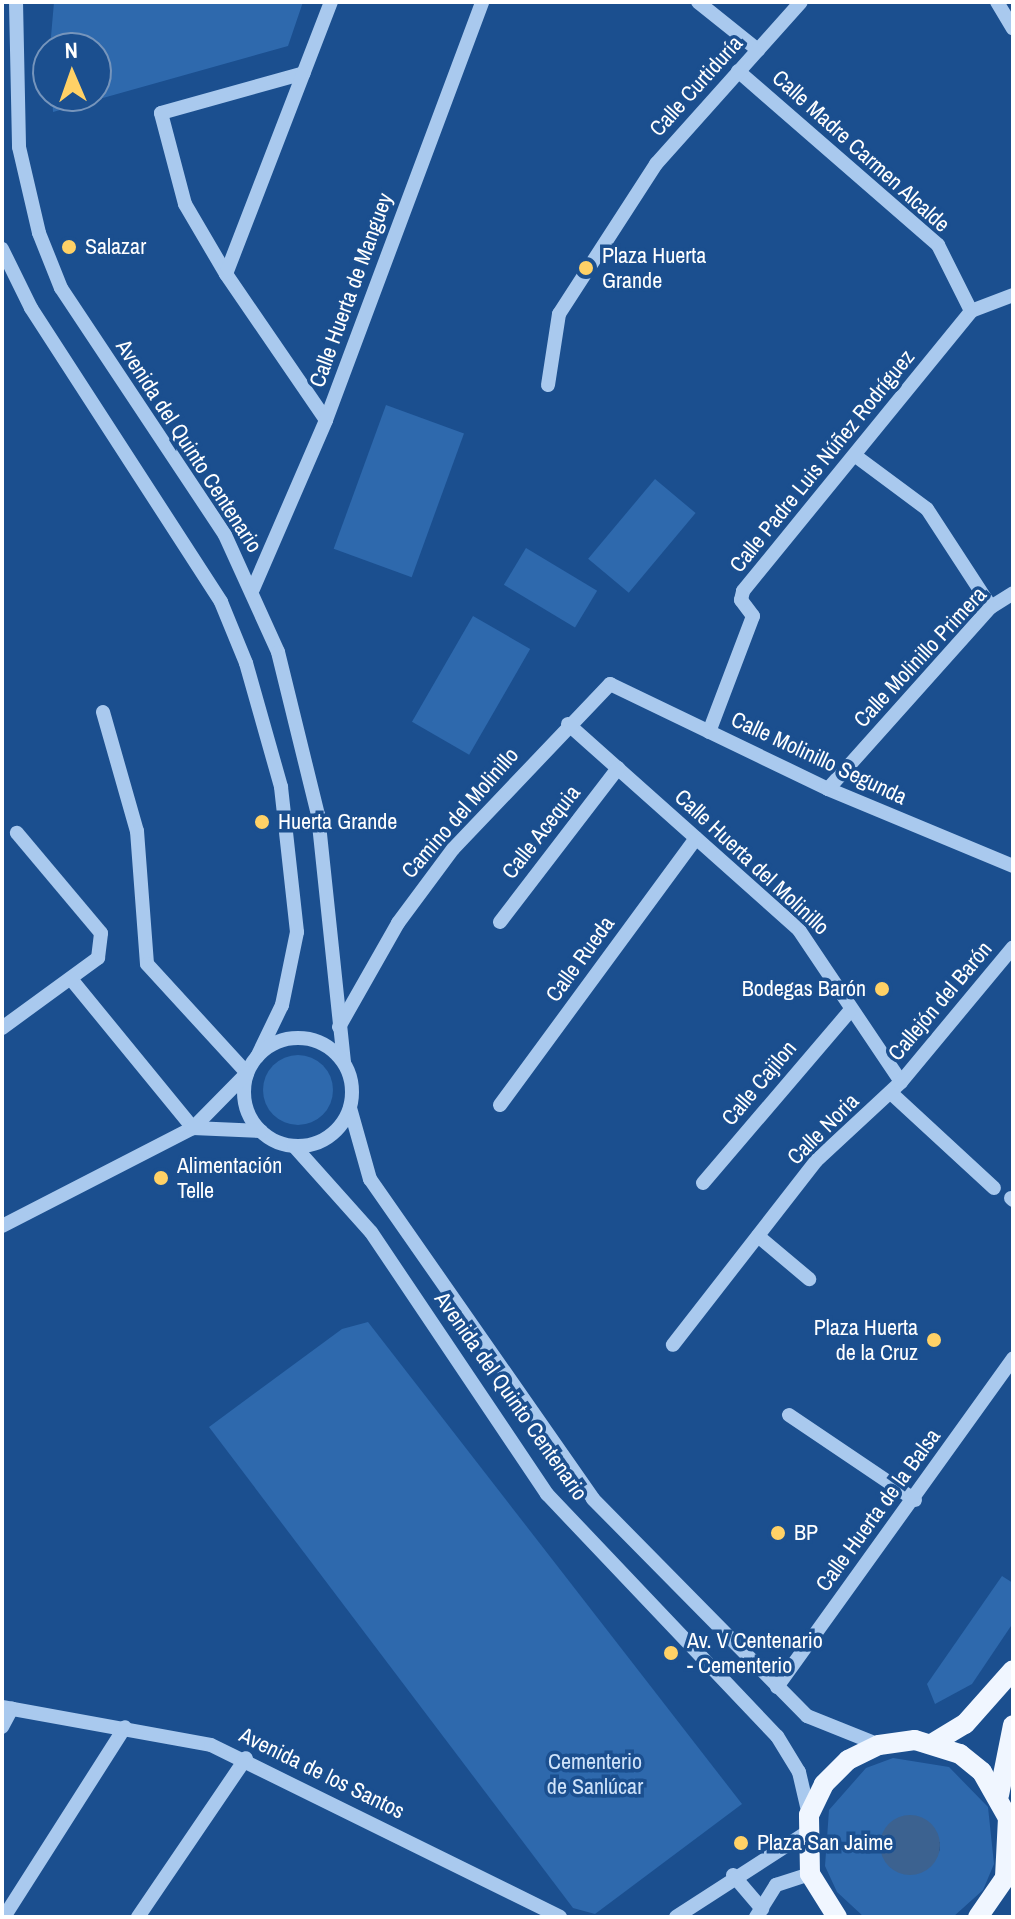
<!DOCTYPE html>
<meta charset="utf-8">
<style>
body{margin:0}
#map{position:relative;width:1015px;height:1919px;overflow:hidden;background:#1b4f8f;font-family:"Archivo Narrow",sans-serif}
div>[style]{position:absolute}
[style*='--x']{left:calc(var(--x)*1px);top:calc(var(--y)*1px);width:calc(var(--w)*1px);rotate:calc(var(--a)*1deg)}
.green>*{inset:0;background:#2e69ad;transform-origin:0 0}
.round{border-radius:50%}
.water>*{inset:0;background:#3c6290}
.minor>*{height:14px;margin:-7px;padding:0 7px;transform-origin:7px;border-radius:7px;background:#a9c9ee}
.minor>.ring{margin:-7px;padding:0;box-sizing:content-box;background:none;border:14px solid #a9c9ee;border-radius:50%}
.major>*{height:20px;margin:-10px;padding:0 10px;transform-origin:10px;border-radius:10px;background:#f0f6ff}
.dots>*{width:22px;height:22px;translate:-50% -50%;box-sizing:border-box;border:4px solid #1b4f8f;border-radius:50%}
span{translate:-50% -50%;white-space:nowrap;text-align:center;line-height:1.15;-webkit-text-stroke:7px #1b4f8f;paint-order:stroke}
.street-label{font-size:22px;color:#fff}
.poi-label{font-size:22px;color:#fff}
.left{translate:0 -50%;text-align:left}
.right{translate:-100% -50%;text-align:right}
.park-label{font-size:22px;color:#cfe3fa}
.frame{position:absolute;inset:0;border:4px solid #fff;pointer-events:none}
.north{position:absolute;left:32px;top:32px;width:80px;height:80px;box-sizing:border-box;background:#1b4f8f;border:2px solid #7695bc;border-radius:50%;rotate:358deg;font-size:22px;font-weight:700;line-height:32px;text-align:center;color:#fff}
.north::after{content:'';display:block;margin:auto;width:28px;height:36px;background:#ffd166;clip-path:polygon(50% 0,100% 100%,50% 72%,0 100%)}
</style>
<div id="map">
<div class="green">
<i style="clip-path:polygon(54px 2px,303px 2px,288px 46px,53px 112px,52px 96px,96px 96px,96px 48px,50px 48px)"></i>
<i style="left:386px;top:405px;width:83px;height:153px;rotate:20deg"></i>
<i style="left:655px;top:479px;width:53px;height:104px;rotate:40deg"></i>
<i style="left:526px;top:548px;width:83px;height:43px;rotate:31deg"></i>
<i style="left:473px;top:616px;width:66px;height:122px;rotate:30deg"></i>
<i class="round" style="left:263px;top:1055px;width:70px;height:70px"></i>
<i style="clip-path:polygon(368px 1322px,742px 1804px,595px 1914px,573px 1908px,209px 1427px,342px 1329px)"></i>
<i style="clip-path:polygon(1002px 1576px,1013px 1583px,1013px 1623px,972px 1684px,935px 1704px,927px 1684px)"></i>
<i style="clip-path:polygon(evenodd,893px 1758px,949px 1767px,988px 1807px,994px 1864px,983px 1890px,953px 1917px,864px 1917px,837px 1892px,825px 1866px,829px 1810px,866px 1768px,893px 1758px,881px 1840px,940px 1842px,940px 1850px,927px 1869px,891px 1868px,881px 1840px)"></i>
</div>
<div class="water">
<i class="round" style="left:880px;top:1815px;width:60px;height:60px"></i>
</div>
<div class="minor">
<i style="--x:16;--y:2;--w:145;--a:88.8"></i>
<i style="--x:19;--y:147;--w:88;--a:76.9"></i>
<i style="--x:39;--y:233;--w:59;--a:68.2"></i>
<i style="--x:61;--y:288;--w:296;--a:56.4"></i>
<i style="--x:225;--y:535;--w:128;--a:65.6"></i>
<i style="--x:278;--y:652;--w:168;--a:76.2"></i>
<i style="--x:318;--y:815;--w:248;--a:84"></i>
<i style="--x:698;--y:2;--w:77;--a:38.7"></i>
<i style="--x:997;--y:2;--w:31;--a:59"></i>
<i style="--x:738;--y:71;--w:265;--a:41"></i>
<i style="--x:938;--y:245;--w:74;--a:63.4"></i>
<i style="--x:2;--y:249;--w:66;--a:63.8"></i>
<i style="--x:31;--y:308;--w:350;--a:57.1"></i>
<i style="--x:221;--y:602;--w:66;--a:67.7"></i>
<i style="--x:246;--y:663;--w:129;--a:74.2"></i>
<i style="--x:281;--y:787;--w:146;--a:83.7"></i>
<i style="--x:297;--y:932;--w:75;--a:101.6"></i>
<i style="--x:282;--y:1005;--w:58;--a:115.7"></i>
<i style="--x:226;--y:274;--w:81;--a:-120.4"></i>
<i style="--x:185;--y:204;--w:94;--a:-104.8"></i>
<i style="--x:161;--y:113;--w:148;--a:-15.6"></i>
<i style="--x:548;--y:385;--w:72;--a:-81.2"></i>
<i style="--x:559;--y:314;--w:179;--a:-57.1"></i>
<i style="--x:656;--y:164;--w:217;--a:-48.2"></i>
<i style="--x:326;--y:420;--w:177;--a:-124.4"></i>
<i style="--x:226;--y:274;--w:292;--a:-68.9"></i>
<i style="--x:857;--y:457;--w:87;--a:36.6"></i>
<i style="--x:927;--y:509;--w:117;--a:56.9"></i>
<i style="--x:253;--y:589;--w:184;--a:-66.6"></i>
<i style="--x:326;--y:420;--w:446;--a:-69.5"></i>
<i style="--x:103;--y:712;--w:124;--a:74.1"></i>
<i style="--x:137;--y:831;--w:133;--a:85.7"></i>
<i style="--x:147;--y:964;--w:148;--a:47.5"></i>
<i style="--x:568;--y:724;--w:310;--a:41.7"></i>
<i style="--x:799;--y:930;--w:183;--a:56.1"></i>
<i style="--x:901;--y:1082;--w:116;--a:137.1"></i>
<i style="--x:816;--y:1161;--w:233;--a:127.9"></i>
<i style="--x:709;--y:732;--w:124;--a:-69.2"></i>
<i style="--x:753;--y:616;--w:20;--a:-127"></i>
<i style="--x:741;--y:600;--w:9;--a:-77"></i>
<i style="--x:743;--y:591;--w:361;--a:-50.8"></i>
<i style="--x:971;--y:311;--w:45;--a:-20.9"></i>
<i style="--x:828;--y:789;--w:244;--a:-48.2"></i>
<i style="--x:991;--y:607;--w:26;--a:-32"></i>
<i style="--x:500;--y:922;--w:194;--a:-52.5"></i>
<i style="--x:71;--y:979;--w:193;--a:50.7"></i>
<i style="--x:339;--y:1027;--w:120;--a:-60.4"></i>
<i style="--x:398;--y:923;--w:92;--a:-53.4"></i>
<i style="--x:453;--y:849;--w:228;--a:-46.4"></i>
<i style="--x:610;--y:684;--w:242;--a:25.7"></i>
<i style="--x:828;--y:789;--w:200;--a:22.6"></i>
<i style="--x:2;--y:1028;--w:119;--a:-36.1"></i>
<i style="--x:98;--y:958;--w:25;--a:-83"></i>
<i style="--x:101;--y:933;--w:131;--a:-130"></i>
<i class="ring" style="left:244px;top:1038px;width:94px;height:94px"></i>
<i style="--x:901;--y:1082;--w:175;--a:-50.3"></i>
<i style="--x:891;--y:1093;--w:140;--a:42.7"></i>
<i style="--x:500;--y:1105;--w:331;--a:-53.7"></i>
<i style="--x:350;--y:1108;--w:74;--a:74.3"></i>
<i style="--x:370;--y:1179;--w:390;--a:55.1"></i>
<i style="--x:593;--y:1499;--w:305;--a:45.4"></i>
<i style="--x:807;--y:1716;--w:78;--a:21.9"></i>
<i style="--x:193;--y:1128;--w:68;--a:2.5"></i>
<i style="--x:294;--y:1146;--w:115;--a:48.2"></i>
<i style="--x:371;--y:1232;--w:316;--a:56.1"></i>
<i style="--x:547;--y:1494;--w:334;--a:46.5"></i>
<i style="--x:777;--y:1736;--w:42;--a:58.6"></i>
<i style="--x:799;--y:1772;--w:44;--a:76.9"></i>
<i style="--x:703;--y:1183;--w:225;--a:-49.5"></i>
<i style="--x:1011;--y:1198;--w:3;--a:45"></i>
<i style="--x:2;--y:1226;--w:215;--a:-27.2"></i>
<i style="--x:193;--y:1128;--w:77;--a:-45.5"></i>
<i style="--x:758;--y:1236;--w:67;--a:40.1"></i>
<i style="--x:789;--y:1415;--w:152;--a:34"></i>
<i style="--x:777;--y:1687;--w:405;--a:-54.3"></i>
<i style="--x:2;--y:1707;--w:212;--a:10.3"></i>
<i style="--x:211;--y:1745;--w:389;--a:26.2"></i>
<i style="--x:2;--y:1727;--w:21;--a:-62"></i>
<i style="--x:733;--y:1875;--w:45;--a:49.5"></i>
<i style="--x:4;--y:1917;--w:225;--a:-57.5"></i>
<i style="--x:138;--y:1917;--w:192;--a:-55.8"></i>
<i style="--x:676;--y:1917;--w:155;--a:-32.9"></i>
<i style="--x:756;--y:1917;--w:38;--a:-58"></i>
<i style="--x:776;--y:1885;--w:36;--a:-18"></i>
</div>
<div class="major">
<i style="--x:933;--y:1743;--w:37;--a:-31"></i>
<i style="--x:965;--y:1724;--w:72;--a:-48.4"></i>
<i style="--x:999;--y:1795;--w:71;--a:-78.7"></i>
<i style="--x:837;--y:1917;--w:51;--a:-122.1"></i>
<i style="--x:810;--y:1874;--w:59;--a:-91"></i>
<i style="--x:809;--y:1815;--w:34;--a:-64"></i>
<i style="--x:824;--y:1784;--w:34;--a:-45"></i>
<i style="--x:848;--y:1760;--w:34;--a:-26"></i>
<i style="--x:879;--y:1745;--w:36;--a:-8"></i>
<i style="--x:915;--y:1740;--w:47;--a:17.3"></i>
<i style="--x:960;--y:1754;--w:28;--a:39"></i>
<i style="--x:982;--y:1772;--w:53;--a:60.5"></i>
<i style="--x:1008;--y:1818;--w:60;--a:92.9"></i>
<i style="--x:1005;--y:1878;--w:47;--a:124.7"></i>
</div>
<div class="dots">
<i style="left:69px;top:247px;background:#ffd166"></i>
<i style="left:586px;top:268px;background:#ffd166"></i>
<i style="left:262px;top:822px;background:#ffd166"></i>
<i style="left:882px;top:989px;background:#ffd166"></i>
<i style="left:161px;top:1178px;background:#ffd166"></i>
<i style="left:934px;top:1340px;background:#ffd166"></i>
<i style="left:778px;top:1533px;background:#ffd166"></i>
<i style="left:671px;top:1653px;background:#ffd166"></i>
<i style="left:741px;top:1843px;background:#ffd166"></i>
</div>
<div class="street-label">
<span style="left:696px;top:86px;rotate:-48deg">Calle Curtiduría</span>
<span style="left:861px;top:151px;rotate:42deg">Calle Madre Carmen Alcalde</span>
<span style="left:351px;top:290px;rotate:-70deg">Calle Huerta de Manguey</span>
<span style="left:189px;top:446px;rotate:57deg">Avenida del Quinto Centenario</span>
<span style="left:822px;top:461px;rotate:-51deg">Calle Padre Luis Núñez Rodríguez</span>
<span style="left:920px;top:657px;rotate:-47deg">Calle Molinillo Primera</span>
<span style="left:819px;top:758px;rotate:25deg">Calle Molinillo Segunda</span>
<span style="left:460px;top:813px;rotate:-49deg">Camino del Molinillo</span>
<span style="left:541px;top:832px;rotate:-52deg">Calle Acequia</span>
<span style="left:752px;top:862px;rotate:43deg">Calle Huerta del Molinillo</span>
<span style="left:580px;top:959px;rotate:-54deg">Calle Rueda</span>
<span style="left:940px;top:1001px;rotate:-50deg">Callejón del Barón</span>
<span style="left:759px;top:1083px;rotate:-50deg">Calle Cajilon</span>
<span style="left:823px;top:1129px;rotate:-45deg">Calle Noria</span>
<span style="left:511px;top:1396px;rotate:55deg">Avenida del Quinto Centenario</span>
<span style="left:878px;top:1510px;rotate:-54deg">Calle Huerta de la Balsa</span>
<span style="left:322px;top:1773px;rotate:26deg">Avenida de los Santos</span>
</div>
<div class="poi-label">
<span class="left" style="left:85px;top:247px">Salazar</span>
<span class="left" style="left:602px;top:268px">Plaza Huerta<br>Grande</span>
<span class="left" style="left:278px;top:822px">Huerta Grande</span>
<span class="right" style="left:866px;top:989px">Bodegas Barón</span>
<span class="left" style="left:177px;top:1178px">Alimentación<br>Telle</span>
<span class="right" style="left:918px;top:1340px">Plaza Huerta<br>de la Cruz</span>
<span class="left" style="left:794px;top:1533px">BP</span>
<span class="left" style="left:687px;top:1653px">Av. V Centenario<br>- Cementerio</span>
<span class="left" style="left:757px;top:1843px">Plaza San Jaime</span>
</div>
<div class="park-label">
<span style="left:595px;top:1774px">Cementerio<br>de Sanlúcar</span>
</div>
<div class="frame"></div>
<div class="north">N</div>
</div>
